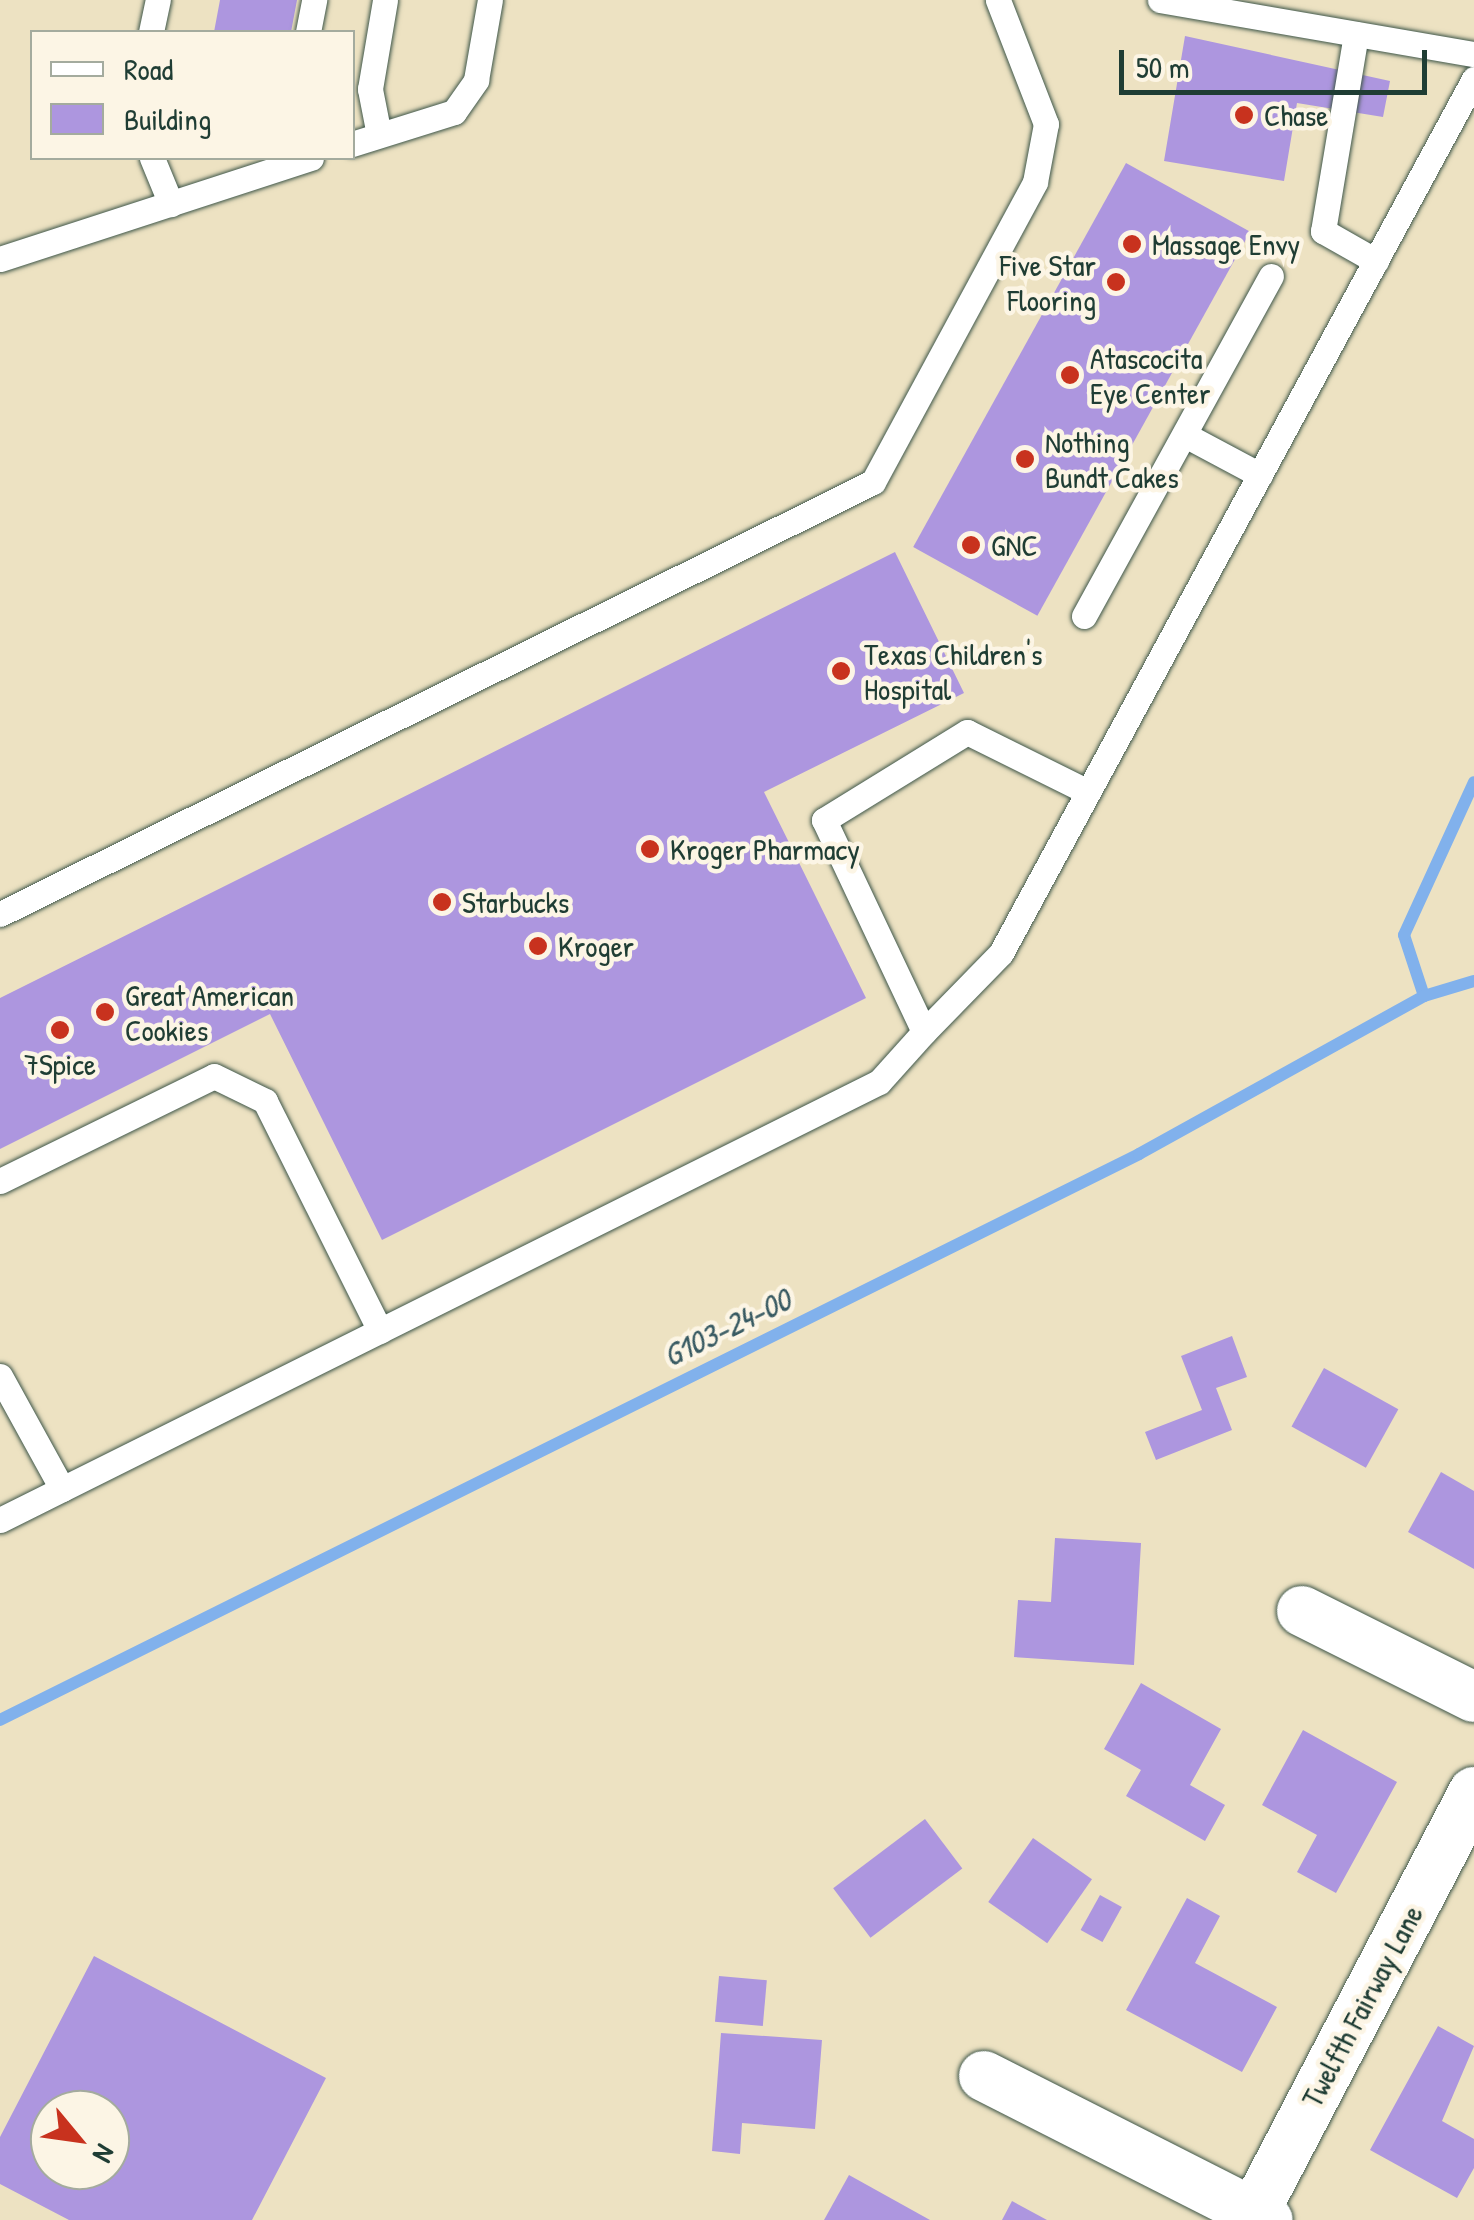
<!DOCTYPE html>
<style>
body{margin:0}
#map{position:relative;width:1474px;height:2220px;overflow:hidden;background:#ede2c2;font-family:"Patrick Hand",sans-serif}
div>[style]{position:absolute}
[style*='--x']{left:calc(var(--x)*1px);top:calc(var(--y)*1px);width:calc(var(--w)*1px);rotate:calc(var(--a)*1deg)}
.stream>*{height:12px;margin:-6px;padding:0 6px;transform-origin:6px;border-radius:6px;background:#81b1ec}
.building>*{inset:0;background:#ad96df;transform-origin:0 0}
.roads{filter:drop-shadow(0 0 2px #3e5649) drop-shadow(0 0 2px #3e5649)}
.lane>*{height:25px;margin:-12.5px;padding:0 12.5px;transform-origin:12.5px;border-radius:12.5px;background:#fff}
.street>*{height:50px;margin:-25px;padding:0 25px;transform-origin:25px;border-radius:25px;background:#fff}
.dots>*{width:28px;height:28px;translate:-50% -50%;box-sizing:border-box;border:5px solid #fcf5e5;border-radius:50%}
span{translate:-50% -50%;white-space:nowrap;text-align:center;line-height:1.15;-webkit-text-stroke:9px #fcf5e5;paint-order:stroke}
.poi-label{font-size:30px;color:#1f3d34}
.left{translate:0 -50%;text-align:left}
.right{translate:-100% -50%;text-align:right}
.street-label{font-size:30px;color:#1f3d34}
.water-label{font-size:32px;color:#385a62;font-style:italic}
.legend{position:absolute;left:30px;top:30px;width:325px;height:130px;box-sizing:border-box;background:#fcf5e5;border:2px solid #a4ab9e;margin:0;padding:12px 18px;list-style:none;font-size:30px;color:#1f3d34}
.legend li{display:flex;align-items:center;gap:20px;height:50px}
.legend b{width:50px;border:2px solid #a4ab9e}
.north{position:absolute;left:30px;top:2090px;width:100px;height:100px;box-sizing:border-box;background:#fcf5e5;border:2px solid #a4ab9e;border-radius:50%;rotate:119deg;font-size:28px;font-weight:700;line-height:40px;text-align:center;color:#1f3d34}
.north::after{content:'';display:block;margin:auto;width:35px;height:45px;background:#c8321e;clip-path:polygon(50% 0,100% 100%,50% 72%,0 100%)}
.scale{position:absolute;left:1119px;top:50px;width:308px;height:45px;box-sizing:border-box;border:5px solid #1f3d34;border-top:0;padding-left:12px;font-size:30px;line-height:35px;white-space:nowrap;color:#1f3d34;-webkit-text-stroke:8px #fcf5e5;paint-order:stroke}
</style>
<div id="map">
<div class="stream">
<i style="--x:1424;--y:996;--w:64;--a:-108.2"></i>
<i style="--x:1404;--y:935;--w:168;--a:-65.4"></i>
<i style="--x:0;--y:1720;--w:1272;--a:-26.42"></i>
<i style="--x:1139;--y:1154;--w:326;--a:-29"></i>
<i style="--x:1424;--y:996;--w:52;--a:-16.7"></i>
</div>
<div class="building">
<i style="clip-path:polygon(220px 0,297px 0,291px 32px,214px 32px)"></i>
<i style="clip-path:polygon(1185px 36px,1390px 81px,1383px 117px,1297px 103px,1284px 181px,1164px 161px)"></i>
<i style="left:1126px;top:163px;width:142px;height:439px;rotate:29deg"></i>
<i style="clip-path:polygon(895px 552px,964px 693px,764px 792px,866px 998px,382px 1240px,270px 1014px,0 1149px,0 998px)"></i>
<i style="clip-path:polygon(1232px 1336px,1247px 1377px,1216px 1388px,1232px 1430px,1156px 1460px,1145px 1432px,1202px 1410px,1181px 1356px)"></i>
<i style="left:1324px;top:1368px;width:85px;height:67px;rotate:29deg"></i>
<i style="clip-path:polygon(1441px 1472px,1474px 1491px,1474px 1569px,1408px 1532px)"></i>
<i style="clip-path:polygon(1055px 1538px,1141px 1543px,1134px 1665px,1014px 1657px,1018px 1600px,1051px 1602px)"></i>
<i style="clip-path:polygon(1141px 1683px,1221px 1729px,1190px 1785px,1225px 1805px,1205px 1841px,1126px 1796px,1141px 1770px,1104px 1749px)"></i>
<i style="clip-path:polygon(1303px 1730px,1397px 1782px,1336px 1893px,1297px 1872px,1317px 1835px,1262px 1805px)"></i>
<i style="left:925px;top:1819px;width:62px;height:115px;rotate:53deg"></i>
<i style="left:1033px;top:1838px;width:72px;height:78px;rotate:35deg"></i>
<i style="left:1100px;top:1895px;width:25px;height:40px;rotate:29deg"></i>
<i style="clip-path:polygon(1187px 1898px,1220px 1916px,1195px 1963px,1277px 2007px,1242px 2072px,1126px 2010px)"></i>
<i style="clip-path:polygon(evenodd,94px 1956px,326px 2078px,252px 2220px,69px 2220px,0 2184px,0 2137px,94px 1956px,50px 2110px,110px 2110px,110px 2170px,50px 2170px,50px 2110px)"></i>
<i style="left:719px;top:1976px;width:48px;height:46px;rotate:5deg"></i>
<i style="clip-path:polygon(1438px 2026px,1474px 2046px,1442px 2121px,1474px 2139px,1474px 2168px,1457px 2198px,1370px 2150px)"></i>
<i style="clip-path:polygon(721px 2033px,822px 2040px,815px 2129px,742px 2123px,740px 2154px,712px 2151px)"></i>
<i style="clip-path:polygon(849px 2175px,930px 2220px,824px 2220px)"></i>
<i style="clip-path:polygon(1012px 2201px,1047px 2220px,1002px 2220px)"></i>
</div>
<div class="roads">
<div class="lane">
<i style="--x:1160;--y:0;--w:319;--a:9.8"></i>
<i style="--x:151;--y:32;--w:33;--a:-78"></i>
<i style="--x:308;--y:32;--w:33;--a:-79"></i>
<i style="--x:1356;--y:34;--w:200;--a:99.5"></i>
<i style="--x:1323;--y:231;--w:61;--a:29.5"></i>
<i style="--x:379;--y:135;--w:47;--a:-101.1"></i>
<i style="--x:370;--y:89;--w:90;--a:-80.4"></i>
<i style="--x:352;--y:144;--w:107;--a:-17.4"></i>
<i style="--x:454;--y:112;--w:39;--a:-55"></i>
<i style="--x:476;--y:80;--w:81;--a:-80.1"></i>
<i style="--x:152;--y:158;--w:50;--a:67.6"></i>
<i style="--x:0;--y:259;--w:327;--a:-18"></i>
<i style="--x:1185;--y:435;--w:85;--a:28.1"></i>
<i style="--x:1084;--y:616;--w:388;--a:-61.2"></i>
<i style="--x:1088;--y:792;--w:135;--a:-153.6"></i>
<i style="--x:967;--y:732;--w:168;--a:148.4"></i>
<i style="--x:824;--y:820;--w:234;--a:64.7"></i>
<i style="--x:924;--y:1032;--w:110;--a:-45.7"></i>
<i style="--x:1001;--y:953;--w:994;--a:-61.58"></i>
<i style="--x:0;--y:914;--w:974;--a:-26.33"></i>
<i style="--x:873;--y:482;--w:341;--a:-61.6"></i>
<i style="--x:1035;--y:182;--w:59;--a:-79.3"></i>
<i style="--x:1046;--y:124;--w:133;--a:-111.2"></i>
<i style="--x:0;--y:1181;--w:238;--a:-26.1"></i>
<i style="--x:214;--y:1076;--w:57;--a:26.1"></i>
<i style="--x:265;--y:1101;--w:257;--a:63.4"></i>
<i style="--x:0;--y:1376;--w:129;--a:61.2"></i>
<i style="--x:0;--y:1520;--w:982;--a:-26.49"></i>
<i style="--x:879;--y:1082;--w:67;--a:-48"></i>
</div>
<div class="street">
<i style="--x:1302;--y:1611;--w:192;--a:26.6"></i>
<i style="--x:984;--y:2076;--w:318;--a:26.9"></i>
<i style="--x:1250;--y:2220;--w:483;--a:-62.4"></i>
</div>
</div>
<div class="dots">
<i style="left:1244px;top:115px;background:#c8321e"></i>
<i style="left:1132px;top:244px;background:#c8321e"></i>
<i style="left:1116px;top:282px;background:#c8321e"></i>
<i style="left:1070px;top:375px;background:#c8321e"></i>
<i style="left:1025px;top:459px;background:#c8321e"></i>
<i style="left:971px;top:545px;background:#c8321e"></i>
<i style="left:841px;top:671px;background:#c8321e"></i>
<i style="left:650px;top:849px;background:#c8321e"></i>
<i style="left:442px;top:902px;background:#c8321e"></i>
<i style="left:538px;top:946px;background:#c8321e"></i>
<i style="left:105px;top:1012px;background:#c8321e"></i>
<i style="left:60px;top:1030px;background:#c8321e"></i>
</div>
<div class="poi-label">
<span class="left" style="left:1264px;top:115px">Chase</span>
<span class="left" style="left:1152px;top:244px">Massage Envy</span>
<span class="right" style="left:1096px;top:282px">Five Star<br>Flooring</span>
<span class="left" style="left:1090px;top:375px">Atascocita<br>Eye Center</span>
<span class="left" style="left:1045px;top:459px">Nothing<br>Bundt Cakes</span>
<span class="left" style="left:991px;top:545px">GNC</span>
<span class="left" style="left:864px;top:671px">Texas Children's<br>Hospital</span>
<span class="left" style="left:670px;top:849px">Kroger Pharmacy</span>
<span class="left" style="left:462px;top:902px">Starbucks</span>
<span class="left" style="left:558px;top:946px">Kroger</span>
<span class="left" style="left:125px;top:1012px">Great American<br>Cookies</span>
<span style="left:60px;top:1064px">7Spice</span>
</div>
<div class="street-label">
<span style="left:1362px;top:2006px;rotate:-62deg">Twelfth Fairway Lane</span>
</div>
<div class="water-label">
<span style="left:727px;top:1328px;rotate:-26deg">G103-24-00</span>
</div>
<ul class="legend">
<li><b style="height:12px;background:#fff"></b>Road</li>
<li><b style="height:28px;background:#ad96df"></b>Building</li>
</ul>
<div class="north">N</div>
<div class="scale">50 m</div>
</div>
